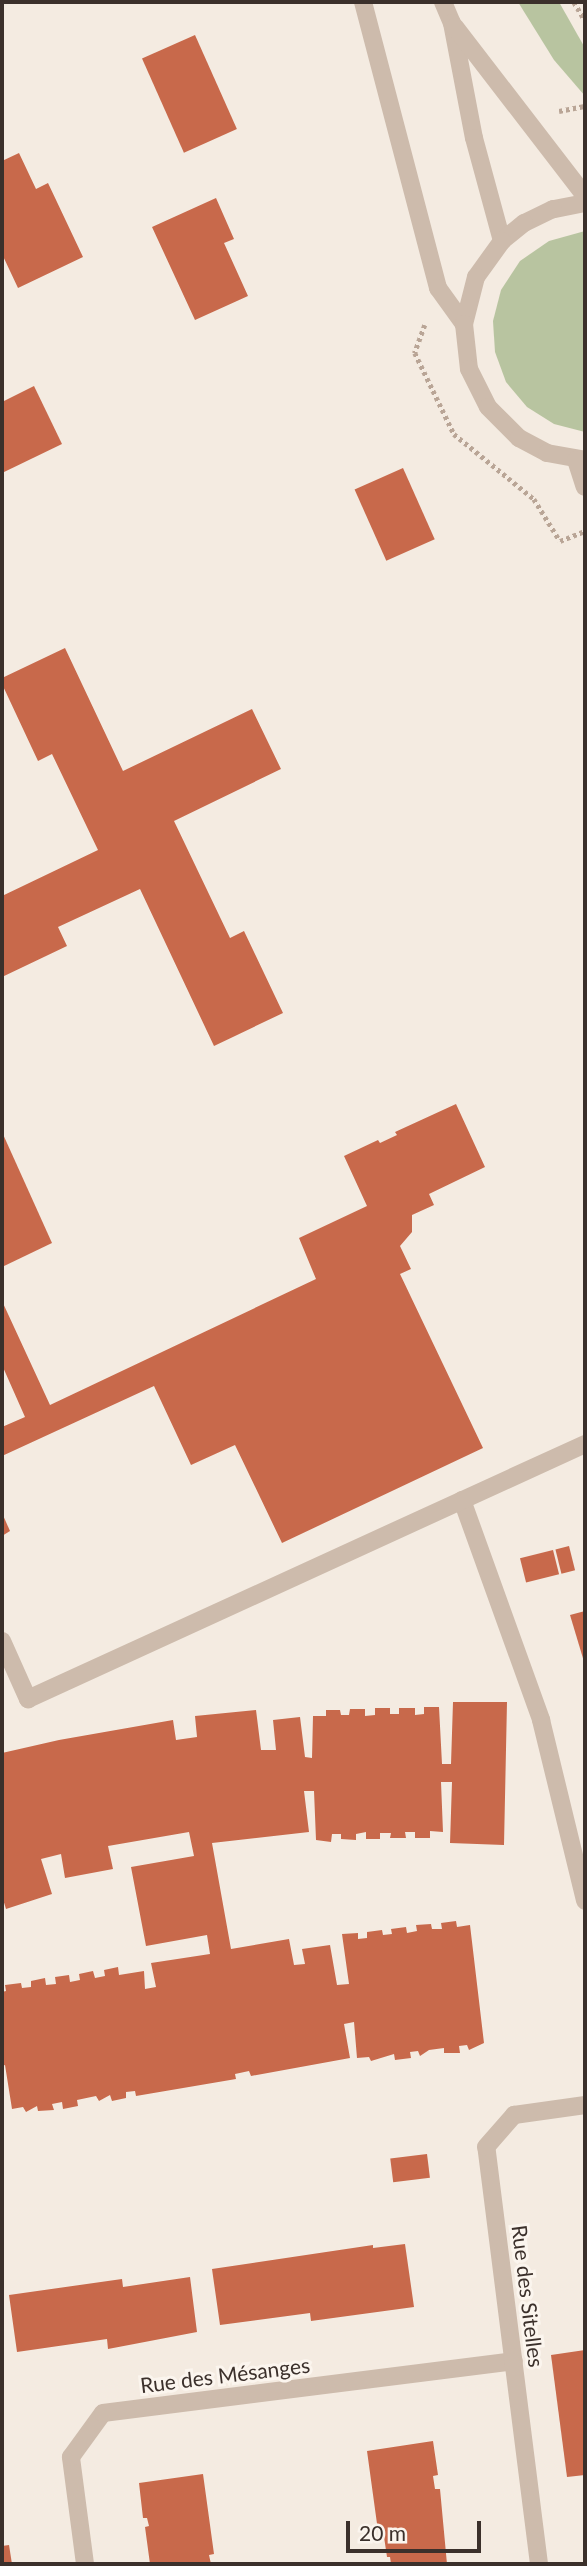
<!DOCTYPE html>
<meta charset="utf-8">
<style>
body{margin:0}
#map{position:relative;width:587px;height:2566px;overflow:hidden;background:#f4ebe1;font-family:Lato,sans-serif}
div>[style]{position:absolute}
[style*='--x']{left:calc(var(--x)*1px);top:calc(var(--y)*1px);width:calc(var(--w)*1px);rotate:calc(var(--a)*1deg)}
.green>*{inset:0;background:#b8c4a0}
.building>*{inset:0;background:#c8694b;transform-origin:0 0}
.path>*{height:4.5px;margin-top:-2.25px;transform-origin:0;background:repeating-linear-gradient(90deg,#b9a596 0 3.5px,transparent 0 7px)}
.minor>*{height:18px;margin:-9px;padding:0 9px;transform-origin:9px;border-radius:9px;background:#cdbbac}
span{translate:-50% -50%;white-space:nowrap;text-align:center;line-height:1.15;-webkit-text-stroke:6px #fbf5ee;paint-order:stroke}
.street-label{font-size:21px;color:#3b302b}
.frame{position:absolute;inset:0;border:4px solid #3b302b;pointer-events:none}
.scale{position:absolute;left:346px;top:2521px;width:135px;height:32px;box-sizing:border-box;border:4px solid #3b302b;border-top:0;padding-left:9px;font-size:21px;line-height:24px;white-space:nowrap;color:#3b302b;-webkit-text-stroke:5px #fbf5ee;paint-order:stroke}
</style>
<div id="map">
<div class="green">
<i style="clip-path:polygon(518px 2px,559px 2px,585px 48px,585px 96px,554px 60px)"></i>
<i style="clip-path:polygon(585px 231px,585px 432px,554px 424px,527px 407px,506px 382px,495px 352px,493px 321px,501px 290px,520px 261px,549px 241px)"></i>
</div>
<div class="building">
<i style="left:195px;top:35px;width:103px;height:58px;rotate:66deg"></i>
<i style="clip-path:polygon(19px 153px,36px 189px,48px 183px,83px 257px,18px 288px,2px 254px,2px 161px)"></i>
<i style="clip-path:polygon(216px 198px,234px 239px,224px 243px,248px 296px,195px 320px,152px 227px)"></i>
<i style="clip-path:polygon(34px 386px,62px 444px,2px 473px,2px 402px)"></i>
<i style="left:403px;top:468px;width:78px;height:53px;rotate:66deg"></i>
<i style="clip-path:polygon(65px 648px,123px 771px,252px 709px,281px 769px,174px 821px,230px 938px,244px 931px,283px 1013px,214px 1046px,140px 889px,58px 927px,67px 946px,2px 977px,2px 896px,98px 850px,52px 754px,38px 761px,2px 684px,2px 678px)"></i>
<i style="clip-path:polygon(456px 1104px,485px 1167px,429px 1194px,434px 1205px,412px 1215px,412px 1232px,400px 1246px,411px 1269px,400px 1274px,483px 1448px,282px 1543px,235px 1445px,191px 1465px,154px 1386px,2px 1456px,2px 1427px,25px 1417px,2px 1365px,2px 1301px,50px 1405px,316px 1279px,299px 1238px,367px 1206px,344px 1156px,378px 1140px,380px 1143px,397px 1135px,395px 1132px)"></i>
<i style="clip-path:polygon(2px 1132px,52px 1243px,2px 1267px)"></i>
<i style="clip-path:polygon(2px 1513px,10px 1531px,2px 1536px)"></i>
<i style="left:569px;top:1546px;width:25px;height:14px;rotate:76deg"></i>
<i style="left:553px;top:1550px;width:25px;height:34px;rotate:76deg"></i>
<i style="clip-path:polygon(585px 1611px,585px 1665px,570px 1615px)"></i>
<i style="clip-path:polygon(453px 1702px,507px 1702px,504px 1845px,450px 1843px,452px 1782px,441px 1782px,443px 1832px,430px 1831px,430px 1838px,415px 1838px,415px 1832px,405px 1832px,406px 1838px,390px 1838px,391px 1833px,380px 1833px,380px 1839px,366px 1839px,366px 1832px,356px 1834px,356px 1840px,341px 1839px,341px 1834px,332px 1834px,331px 1842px,316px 1840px,314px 1791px,304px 1791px,309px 1832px,212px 1843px,231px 1949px,289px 1939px,294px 1965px,305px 1964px,302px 1949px,330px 1945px,337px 1985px,349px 1984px,342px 1934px,358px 1933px,358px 1939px,367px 1938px,367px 1932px,382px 1930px,383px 1935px,392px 1934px,391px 1929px,406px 1927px,407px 1933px,417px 1931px,416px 1925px,431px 1924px,432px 1929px,442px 1929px,441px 1923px,456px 1921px,457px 1927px,470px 1925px,484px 2043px,469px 2050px,467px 2045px,459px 2046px,460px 2053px,444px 2053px,444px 2048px,429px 2050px,420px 2056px,418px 2051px,410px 2052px,411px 2058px,395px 2060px,394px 2054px,371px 2061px,369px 2057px,357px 2058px,354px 2022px,344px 2024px,350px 2058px,251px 2076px,249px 2071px,235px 2074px,236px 2079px,136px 2096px,135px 2091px,126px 2092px,126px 2098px,112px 2101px,110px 2095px,99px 2101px,96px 2096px,77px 2100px,78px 2106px,63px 2109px,62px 2102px,52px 2104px,54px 2110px,38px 2111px,37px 2106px,26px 2112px,23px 2107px,12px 2109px,5px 2065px,2px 2066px,2px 1992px,6px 1991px,5px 1985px,21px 1983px,22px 1988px,31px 1987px,31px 1981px,45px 1978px,46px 1985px,56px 1984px,55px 1977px,69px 1975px,70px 1982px,80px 1980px,79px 1974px,93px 1971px,95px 1978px,105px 1976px,104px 1970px,118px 1967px,119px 1975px,144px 1971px,145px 1989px,156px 1987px,151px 1963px,210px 1954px,207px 1935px,146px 1946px,131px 1867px,194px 1856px,189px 1832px,108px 1846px,113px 1869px,65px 1878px,61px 1854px,41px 1859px,52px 1894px,6px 1909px,2px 1896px,2px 1753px,59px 1740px,173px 1720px,176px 1740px,197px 1737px,195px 1716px,256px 1710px,261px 1750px,276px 1750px,273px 1720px,300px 1717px,305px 1757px,312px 1758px,313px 1716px,326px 1716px,326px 1710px,340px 1710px,341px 1715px,349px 1715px,350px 1709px,365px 1709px,365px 1716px,375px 1715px,375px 1708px,390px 1708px,390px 1714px,399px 1714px,399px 1708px,415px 1708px,415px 1715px,424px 1714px,424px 1707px,439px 1707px,442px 1764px,451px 1764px)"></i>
<i style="left:427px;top:2154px;width:24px;height:37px;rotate:83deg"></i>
<i style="clip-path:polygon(405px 2244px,414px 2307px,311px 2321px,310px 2313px,220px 2325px,212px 2269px,373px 2245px,373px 2248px)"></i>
<i style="clip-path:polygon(190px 2277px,197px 2332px,108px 2349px,107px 2339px,17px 2352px,9px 2295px,122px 2279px,123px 2287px)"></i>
<i style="clip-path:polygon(585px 2350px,585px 2475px,567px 2477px,551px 2355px)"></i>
<i style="clip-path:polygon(433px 2441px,438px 2475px,433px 2476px,435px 2489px,440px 2489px,447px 2564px,391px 2564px,390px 2557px,387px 2557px,383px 2530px,378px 2531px,367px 2451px)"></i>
<i style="clip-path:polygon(203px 2474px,214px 2554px,209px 2555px,211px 2564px,150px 2564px,145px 2527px,149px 2526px,147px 2518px,143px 2518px,139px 2483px)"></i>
<i style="clip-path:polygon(9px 2545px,12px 2564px,2px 2564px,2px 2546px)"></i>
</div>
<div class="path">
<i style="--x:574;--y:2;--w:21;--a:59"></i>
<i style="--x:559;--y:111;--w:26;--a:-11"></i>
<i style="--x:425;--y:325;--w:30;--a:110"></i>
<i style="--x:415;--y:353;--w:90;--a:64.3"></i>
<i style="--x:454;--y:434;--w:103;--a:39.1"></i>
<i style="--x:534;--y:499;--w:49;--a:58.2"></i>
<i style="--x:560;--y:541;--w:27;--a:-22"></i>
</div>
<div class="minor">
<i style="--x:363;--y:2;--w:296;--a:75.3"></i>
<i style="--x:438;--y:288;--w:44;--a:54.2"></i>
<i style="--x:443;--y:2;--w:23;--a:67"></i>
<i style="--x:452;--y:23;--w:117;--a:79.2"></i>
<i style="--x:474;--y:138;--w:107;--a:74.8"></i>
<i style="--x:455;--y:27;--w:213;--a:52.4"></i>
<i style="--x:585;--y:203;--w:33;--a:169"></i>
<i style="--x:553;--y:209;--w:32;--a:154"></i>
<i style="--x:524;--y:223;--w:28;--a:141"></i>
<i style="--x:502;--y:241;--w:44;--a:125.8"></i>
<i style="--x:476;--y:277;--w:49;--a:104.3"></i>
<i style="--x:464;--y:324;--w:45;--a:83.7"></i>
<i style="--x:469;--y:369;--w:42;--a:63.4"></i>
<i style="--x:488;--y:407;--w:44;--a:45"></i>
<i style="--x:519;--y:438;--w:32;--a:28"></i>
<i style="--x:547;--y:453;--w:39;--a:10"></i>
<i style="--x:576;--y:460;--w:28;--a:72"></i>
<i style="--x:462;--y:1500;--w:234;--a:70.2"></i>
<i style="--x:541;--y:1720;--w:186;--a:76.3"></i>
<i style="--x:2;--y:1641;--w:64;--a:65.9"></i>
<i style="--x:28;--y:1699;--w:613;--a:-24.6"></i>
<i style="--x:85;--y:2564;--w:108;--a:-97.5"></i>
<i style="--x:71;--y:2457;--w:54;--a:-54"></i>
<i style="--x:103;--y:2413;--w:414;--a:-7.2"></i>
<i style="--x:539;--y:2564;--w:420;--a:-97.2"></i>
<i style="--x:486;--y:2147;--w:43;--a:-48.8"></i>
<i style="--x:514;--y:2115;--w:72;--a:-8"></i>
</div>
<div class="street-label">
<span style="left:528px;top:2296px;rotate:83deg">Rue des Sitelles</span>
<span style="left:225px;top:2375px;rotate:-7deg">Rue des Mésanges</span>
</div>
<div class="frame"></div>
<div class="scale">20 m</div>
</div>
